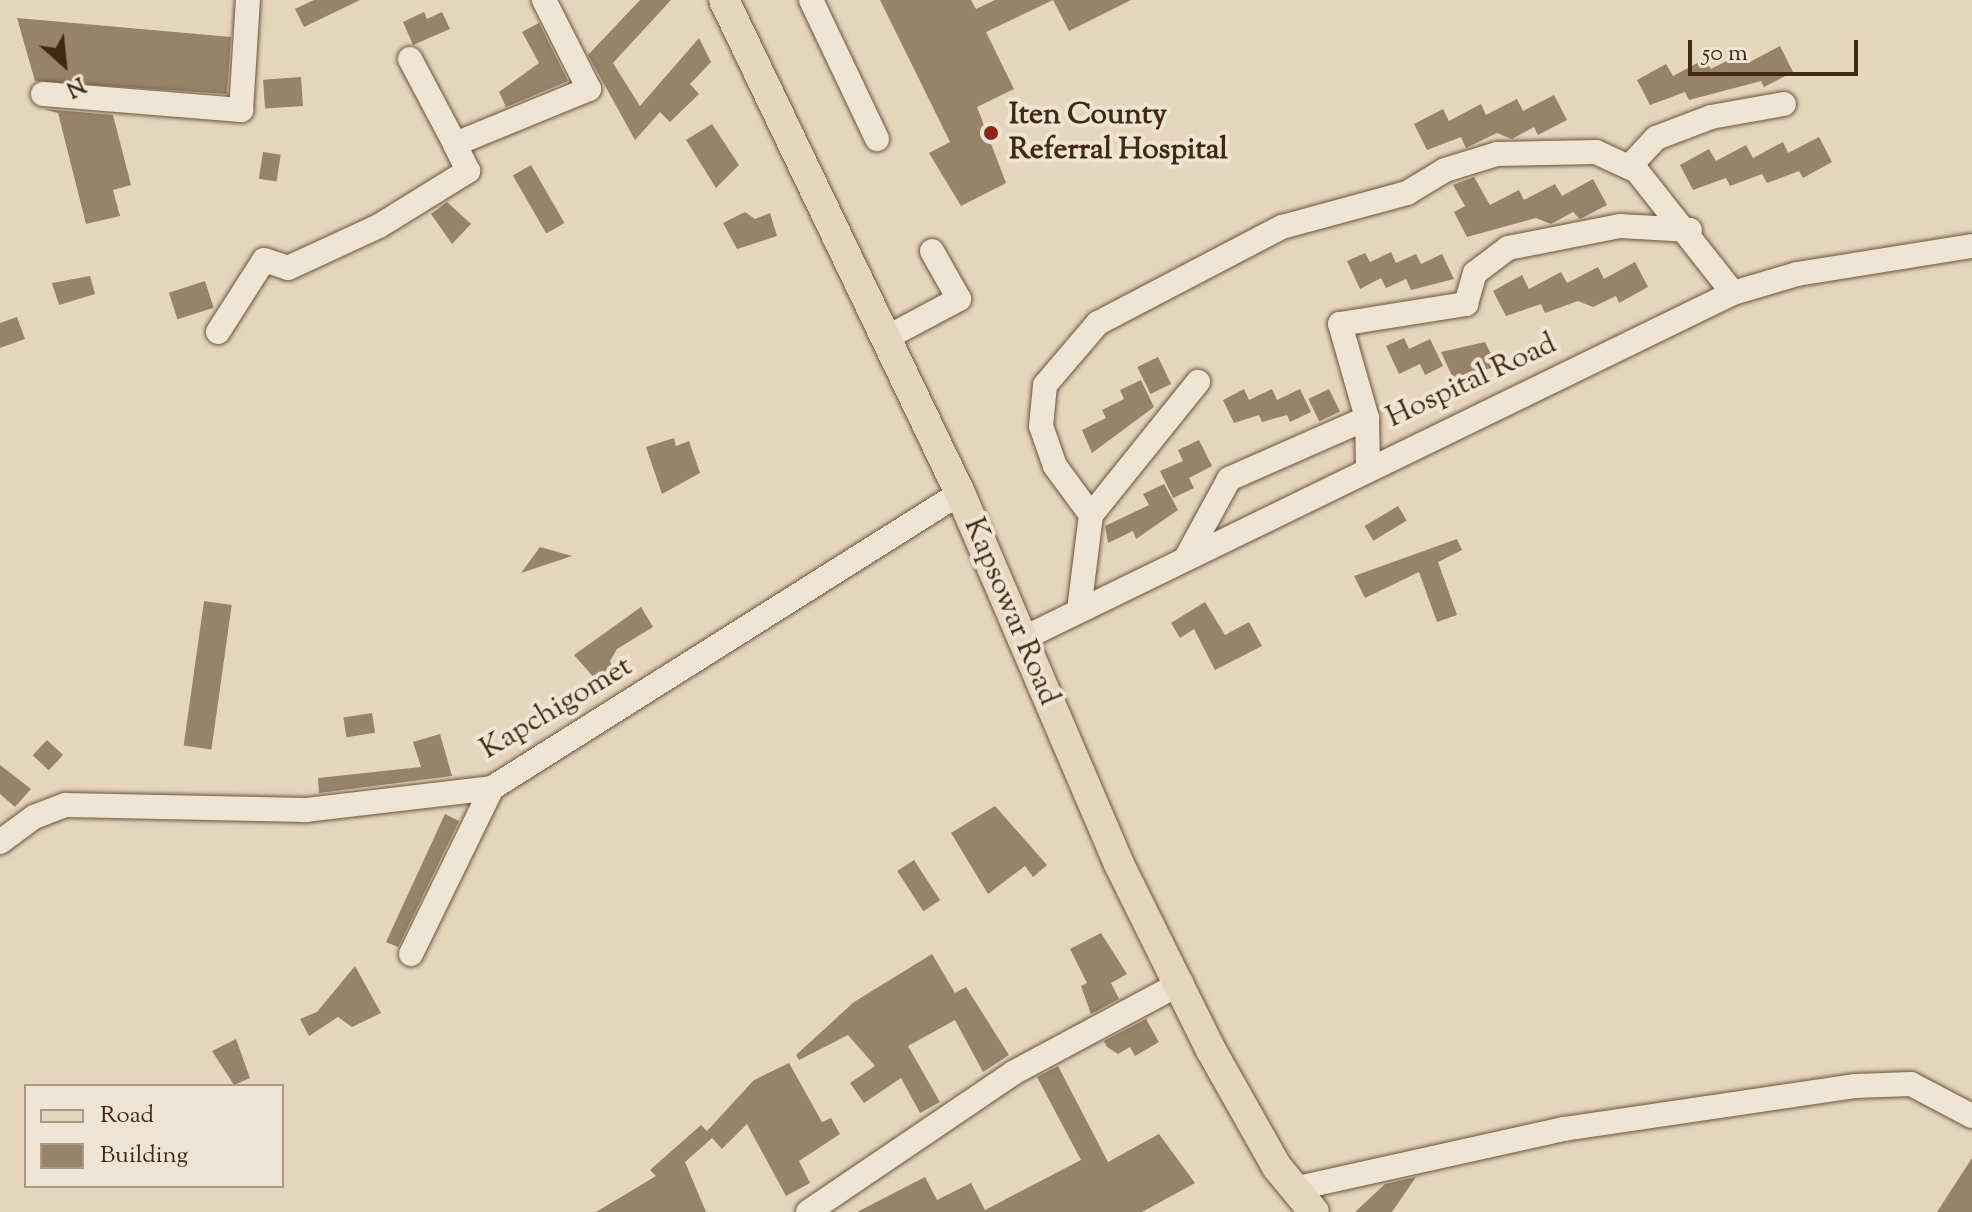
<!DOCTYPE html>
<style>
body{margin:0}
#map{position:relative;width:1972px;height:1212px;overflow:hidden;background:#e5d5bc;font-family:"Sorts Mill Goudy",serif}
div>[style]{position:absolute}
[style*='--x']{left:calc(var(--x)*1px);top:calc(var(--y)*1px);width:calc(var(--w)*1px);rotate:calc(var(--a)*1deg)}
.building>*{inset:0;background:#97826a;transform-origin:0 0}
.roads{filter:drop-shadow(0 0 2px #6b543c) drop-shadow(0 0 2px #6b543c)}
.minor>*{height:24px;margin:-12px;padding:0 12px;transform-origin:12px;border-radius:12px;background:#eee4d3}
.major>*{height:30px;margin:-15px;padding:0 15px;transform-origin:15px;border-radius:15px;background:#e5d5bc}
.dots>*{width:22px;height:22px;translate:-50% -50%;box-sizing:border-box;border:4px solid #eee4d3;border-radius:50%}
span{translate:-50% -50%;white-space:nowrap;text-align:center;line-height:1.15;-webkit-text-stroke:8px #eee4d3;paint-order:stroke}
.poi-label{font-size:30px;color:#422912;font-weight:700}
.left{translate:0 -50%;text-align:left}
.street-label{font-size:30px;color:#422912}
.legend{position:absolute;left:24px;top:1084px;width:260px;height:104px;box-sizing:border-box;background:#eee4d3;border:2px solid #a99986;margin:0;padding:10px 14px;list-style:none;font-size:24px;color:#422912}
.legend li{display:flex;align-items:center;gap:16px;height:40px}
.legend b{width:40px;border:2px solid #a99986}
.north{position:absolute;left:24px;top:24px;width:80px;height:80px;-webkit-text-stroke:6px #eee4d3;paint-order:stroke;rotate:153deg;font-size:22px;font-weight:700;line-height:32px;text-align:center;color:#422912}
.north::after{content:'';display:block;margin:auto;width:28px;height:36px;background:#422912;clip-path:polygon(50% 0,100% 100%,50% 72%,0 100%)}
.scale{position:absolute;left:1688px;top:40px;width:170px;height:36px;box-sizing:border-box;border:4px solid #422912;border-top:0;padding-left:10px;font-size:24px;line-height:28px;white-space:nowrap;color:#422912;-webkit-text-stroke:6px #eee4d3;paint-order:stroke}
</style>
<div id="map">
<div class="building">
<i style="clip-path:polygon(314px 0,360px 0,304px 27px,295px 9px)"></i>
<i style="clip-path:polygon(640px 0,671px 0,613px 63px,640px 106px,699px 38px,711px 62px,690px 84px,699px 94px,670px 122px,660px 112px,635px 140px,588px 55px)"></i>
<i style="clip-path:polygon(880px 0,971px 0,976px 9px,995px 0,1131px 0,1069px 31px,1053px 0,986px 32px,1014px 89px,977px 107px,1006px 183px,961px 206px,929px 153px,950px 142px)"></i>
<i style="clip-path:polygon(424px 12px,427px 19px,442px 12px,450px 29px,413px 45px,403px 22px)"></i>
<i style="clip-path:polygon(17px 18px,231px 37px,227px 94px,35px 81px)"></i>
<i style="clip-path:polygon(539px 23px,568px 81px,506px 107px,499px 92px,539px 63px,522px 32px)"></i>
<i style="clip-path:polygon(1780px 46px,1793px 72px,1764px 87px,1761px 81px,1689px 100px,1685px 92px,1650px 105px,1637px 80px,1666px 64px,1673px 76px,1705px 59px,1711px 69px,1742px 53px,1748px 63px)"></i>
<i style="left:301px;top:77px;width:29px;height:38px;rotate:86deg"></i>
<i style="clip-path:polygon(1554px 95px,1567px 120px,1538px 135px,1534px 127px,1512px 139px,1497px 133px,1466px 148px,1461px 137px,1427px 150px,1414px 124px,1443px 109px,1449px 121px,1481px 104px,1486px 115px,1517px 99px,1523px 111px)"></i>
<i style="clip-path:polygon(43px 109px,113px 115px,131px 185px,113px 190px,120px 216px,86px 224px,58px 113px)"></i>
<i style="clip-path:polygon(712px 124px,739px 165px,716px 188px,686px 140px)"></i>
<i style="clip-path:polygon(1819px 137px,1832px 162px,1803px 178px,1799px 171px,1767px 183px,1762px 174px,1730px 186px,1726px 178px,1693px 190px,1680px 165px,1709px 149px,1716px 161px,1746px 145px,1753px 158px,1783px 142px,1788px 153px)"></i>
<i style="left:263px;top:152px;width:18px;height:27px;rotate:9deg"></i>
<i style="left:531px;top:165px;width:67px;height:21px;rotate:60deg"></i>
<i style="clip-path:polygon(1474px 177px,1490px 205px,1519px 190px,1524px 200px,1555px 184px,1562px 196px,1593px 179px,1607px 205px,1580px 219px,1573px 212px,1551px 224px,1536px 218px,1467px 237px,1454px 212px,1465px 206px,1453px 185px)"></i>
<i style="clip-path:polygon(447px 202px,471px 224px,452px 244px,431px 214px)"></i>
<i style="clip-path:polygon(745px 212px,755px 219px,770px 213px,777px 236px,737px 249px,723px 223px)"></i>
<i style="clip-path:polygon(1391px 252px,1396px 263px,1416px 254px,1421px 264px,1442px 254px,1454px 279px,1411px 290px,1406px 279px,1386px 288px,1381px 278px,1360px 289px,1347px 261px,1365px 253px,1370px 262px)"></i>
<i style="clip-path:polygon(1635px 262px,1648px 287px,1619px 303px,1616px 296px,1593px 307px,1578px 301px,1545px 313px,1541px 304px,1506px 316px,1493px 291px,1522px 275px,1529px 289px,1561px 272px,1567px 283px,1598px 267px,1604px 279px)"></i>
<i style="clip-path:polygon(90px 276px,95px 294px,59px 305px,52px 283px)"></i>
<i style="left:205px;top:281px;width:28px;height:38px;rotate:72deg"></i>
<i style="clip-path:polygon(17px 317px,25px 339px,0 348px,0 323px)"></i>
<i style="clip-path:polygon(1404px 338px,1409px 349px,1430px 339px,1443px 366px,1425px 375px,1420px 364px,1399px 374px,1386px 346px)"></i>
<i style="clip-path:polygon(1485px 342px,1497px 366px,1454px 380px,1441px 352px)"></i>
<i style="left:1158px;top:357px;width:30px;height:23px;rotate:64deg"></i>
<i style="clip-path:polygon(1141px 380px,1154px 407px,1092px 453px,1082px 430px,1106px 418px,1102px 410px,1124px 399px,1120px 390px)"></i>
<i style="clip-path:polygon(1244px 389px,1249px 400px,1272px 389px,1277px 400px,1300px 389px,1311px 412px,1290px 422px,1287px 415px,1262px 422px,1259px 415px,1234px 423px,1223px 400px)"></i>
<i style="left:1329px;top:389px;width:25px;height:23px;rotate:64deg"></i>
<i style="clip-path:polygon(674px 438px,676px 446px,689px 441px,700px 473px,662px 494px,646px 447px)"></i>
<i style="clip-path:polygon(1199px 440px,1212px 466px,1189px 478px,1194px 488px,1173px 498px,1160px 471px,1183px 461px,1178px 450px)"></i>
<i style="clip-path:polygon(1164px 484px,1178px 510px,1136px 539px,1133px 531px,1108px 543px,1105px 526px,1149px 505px,1143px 494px)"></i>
<i style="left:1398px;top:506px;width:17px;height:39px;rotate:59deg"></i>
<i style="clip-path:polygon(1457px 539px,1462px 550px,1438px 562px,1457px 615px,1437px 622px,1419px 572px,1365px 598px,1354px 576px)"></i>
<i style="clip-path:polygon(540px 547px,572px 556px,521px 573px)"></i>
<i style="left:204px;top:601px;width:28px;height:146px;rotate:8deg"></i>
<i style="clip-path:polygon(1205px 602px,1225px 635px,1249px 622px,1262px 646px,1215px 670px,1194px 629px,1180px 638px,1171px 623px)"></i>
<i style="clip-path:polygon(641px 607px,653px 627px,617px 649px,610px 661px,620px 680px,604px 689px,574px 655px)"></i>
<i style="left:372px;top:713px;width:20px;height:29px;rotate:81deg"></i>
<i style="clip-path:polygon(440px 734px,452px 776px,319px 793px,318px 778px,421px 767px,413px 742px)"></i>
<i style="left:47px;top:740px;width:22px;height:21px;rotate:43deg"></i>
<i style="clip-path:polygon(0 765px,31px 789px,15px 807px,0 794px)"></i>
<i style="clip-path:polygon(995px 806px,1047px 865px,1033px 877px,1025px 866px,988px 894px,951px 833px)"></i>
<i style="clip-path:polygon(445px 814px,459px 821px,398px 947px,386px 942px)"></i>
<i style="left:914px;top:860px;width:48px;height:20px;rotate:57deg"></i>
<i style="clip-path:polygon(1101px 933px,1127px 974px,1111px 983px,1119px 999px,1091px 1014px,1081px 986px,1087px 983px,1070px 949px)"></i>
<i style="clip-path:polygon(932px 954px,955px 993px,966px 987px,1009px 1055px,983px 1072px,955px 1020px,908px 1046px,940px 1102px,920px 1113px,901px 1078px,864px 1103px,850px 1083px,875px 1066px,848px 1035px,799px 1060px,796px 1055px,854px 1002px)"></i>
<i style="clip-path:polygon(355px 966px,381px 1013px,352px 1027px,338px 1017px,309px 1036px,300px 1019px,317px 1012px)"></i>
<i style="clip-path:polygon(1146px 1019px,1159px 1042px,1135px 1056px,1130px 1047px,1118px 1054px,1107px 1047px,1104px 1041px)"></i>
<i style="clip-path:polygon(236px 1039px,250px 1078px,234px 1085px,212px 1051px)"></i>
<i style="clip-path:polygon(789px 1063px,822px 1122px,831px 1118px,840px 1134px,799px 1161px,810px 1183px,786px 1196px,747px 1124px,722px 1149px,712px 1138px,685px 1162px,706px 1212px,596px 1212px,656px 1176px,650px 1170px,701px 1125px,707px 1131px,754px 1080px)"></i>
<i style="clip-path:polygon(1058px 1066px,1108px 1162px,1159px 1134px,1195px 1183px,1142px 1212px,857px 1212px,925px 1177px,937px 1200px,971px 1183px,985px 1210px,1081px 1160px,1037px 1077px)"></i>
<i style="clip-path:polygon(1972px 1158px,1972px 1212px,1937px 1212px)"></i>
<i style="clip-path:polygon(1416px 1177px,1392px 1212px,1355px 1212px,1385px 1184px)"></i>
</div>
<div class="roads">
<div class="minor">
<i style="--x:811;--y:0;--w:154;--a:64.6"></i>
<i style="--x:410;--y:59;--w:96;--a:62.1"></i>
<i style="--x:43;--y:94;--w:199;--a:4.6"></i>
<i style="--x:241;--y:110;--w:110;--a:-86.4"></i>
<i style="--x:1629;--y:167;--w:40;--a:-47"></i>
<i style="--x:1656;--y:138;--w:59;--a:-20.9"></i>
<i style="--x:1711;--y:117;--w:74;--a:-10.1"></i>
<i style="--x:218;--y:332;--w:85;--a:-57.4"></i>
<i style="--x:264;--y:260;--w:25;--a:18"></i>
<i style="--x:288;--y:268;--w:100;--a:-24.8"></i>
<i style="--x:379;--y:226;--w:105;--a:-31.7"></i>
<i style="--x:468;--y:171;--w:30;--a:-116"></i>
<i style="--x:455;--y:144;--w:145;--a:-22.3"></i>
<i style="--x:589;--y:89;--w:100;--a:-116.8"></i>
<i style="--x:886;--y:338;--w:83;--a:-28.1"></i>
<i style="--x:959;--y:299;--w:55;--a:-119.4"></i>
<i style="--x:1368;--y:465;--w:47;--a:-91.2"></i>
<i style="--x:1367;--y:418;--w:98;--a:-106"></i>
<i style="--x:1340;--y:324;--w:128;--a:-9"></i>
<i style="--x:1466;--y:304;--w:32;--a:-74"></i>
<i style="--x:1475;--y:273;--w:41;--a:-37.1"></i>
<i style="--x:1508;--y:248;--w:114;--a:-11.1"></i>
<i style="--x:1620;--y:226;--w:70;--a:3.3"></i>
<i style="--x:1091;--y:515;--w:61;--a:-126.3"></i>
<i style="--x:1055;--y:466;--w:42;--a:-109.3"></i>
<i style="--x:1041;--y:426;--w:41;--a:-84.4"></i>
<i style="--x:1045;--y:385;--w:82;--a:-49.5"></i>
<i style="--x:1098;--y:323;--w:208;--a:-27.6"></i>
<i style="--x:1282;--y:227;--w:130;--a:-15.2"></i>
<i style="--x:1407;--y:193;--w:44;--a:-31.2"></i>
<i style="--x:1445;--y:170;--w:54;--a:-17.1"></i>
<i style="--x:1497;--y:154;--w:99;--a:-1.2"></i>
<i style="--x:1596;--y:152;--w:45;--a:24.9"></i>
<i style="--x:1637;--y:171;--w:155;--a:51.8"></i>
<i style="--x:1186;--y:558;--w:90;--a:-61.4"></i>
<i style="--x:1229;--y:479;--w:151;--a:-23.8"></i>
<i style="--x:1079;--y:610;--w:96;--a:-82.8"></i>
<i style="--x:1091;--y:515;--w:171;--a:-51.2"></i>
<i style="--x:1020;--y:640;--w:793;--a:-25.95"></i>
<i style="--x:1733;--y:293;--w:67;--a:-16.5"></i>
<i style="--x:1797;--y:274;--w:177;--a:-9.1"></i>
<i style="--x:0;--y:842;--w:42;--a:-36.3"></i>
<i style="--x:34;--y:817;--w:34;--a:-21"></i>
<i style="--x:66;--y:805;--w:240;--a:1.2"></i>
<i style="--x:306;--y:810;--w:187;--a:-6.7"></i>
<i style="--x:492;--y:788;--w:553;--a:-32.22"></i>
<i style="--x:411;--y:954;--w:185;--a:-64"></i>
<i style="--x:1293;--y:1189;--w:278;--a:-12.5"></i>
<i style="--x:1564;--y:1129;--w:295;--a:-8.4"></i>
<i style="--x:1856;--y:1086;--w:55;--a:-2.1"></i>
<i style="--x:1911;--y:1084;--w:69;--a:27.7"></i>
<i style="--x:808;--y:1212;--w:248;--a:-34.1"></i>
<i style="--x:1013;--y:1073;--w:191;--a:-28.2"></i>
</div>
<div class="major">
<i style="--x:724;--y:0;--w:547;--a:64.42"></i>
<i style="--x:960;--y:493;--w:404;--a:66.8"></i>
<i style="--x:1119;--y:864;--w:208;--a:63.7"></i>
<i style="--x:1211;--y:1050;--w:134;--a:60.6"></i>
<i style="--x:1277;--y:1167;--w:58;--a:50.6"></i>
</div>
</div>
<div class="dots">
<i style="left:991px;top:133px;background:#8f2418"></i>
</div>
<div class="poi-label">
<span class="left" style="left:1009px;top:133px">Iten County<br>Referral Hospital</span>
</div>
<div class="street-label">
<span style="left:1472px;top:382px;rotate:-25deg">Hospital Road</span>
<span style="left:1010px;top:612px;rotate:67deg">Kapsowar Road</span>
<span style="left:557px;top:709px;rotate:-31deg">Kapchigomet</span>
</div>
<ul class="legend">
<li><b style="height:10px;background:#e5d5bc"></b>Road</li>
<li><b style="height:22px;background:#97826a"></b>Building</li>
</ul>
<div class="north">N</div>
<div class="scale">50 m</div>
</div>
